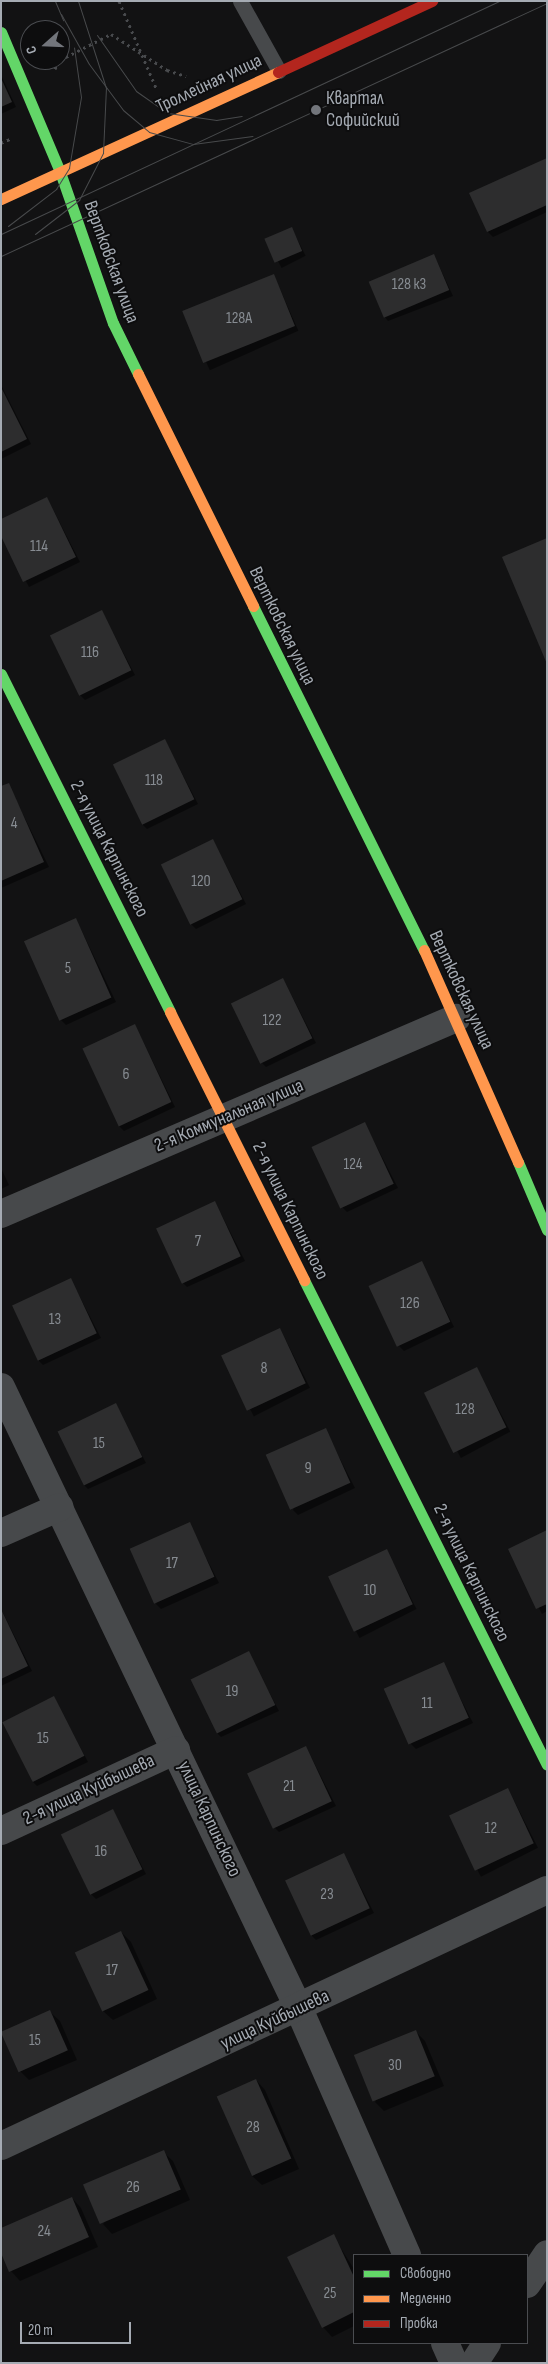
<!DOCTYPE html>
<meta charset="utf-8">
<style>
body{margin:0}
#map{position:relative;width:548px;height:2364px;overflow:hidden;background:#121213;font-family:"Sofia Sans Condensed",sans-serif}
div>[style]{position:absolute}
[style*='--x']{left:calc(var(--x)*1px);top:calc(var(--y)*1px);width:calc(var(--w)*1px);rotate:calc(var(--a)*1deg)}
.shadow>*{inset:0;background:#0007;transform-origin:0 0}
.building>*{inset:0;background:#2d2d2e;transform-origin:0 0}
.path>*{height:3px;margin-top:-1.5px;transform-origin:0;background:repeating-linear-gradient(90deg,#484a4d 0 2.5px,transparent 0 6.5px)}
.lane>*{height:15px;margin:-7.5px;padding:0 7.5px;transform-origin:7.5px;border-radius:7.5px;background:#47494b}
.street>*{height:28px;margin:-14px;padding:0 14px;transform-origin:14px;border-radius:14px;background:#47494b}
.fast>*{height:11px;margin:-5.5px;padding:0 5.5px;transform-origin:5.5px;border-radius:5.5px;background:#63d668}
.slow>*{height:11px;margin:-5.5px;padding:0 5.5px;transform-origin:5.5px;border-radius:5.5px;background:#ff974d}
.jam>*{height:11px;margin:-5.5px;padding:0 5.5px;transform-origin:5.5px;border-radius:5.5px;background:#b3261e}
.tram>*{height:1px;margin:-0.5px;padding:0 0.5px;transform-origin:0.5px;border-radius:0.5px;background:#484a4c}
.dots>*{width:14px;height:14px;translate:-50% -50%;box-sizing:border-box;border:2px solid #0d0d0e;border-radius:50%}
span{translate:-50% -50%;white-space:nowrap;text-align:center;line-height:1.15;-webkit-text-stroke:4px #0d0d0e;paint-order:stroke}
.number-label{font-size:16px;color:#878c92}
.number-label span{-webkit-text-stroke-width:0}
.street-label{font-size:19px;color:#a5abb3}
.poi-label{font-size:19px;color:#a5abb3}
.left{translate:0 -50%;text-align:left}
.frame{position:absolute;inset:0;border:2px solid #a5abb3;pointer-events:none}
.legend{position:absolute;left:353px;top:2254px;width:175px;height:90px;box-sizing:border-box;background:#0d0d0e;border:1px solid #4a4c50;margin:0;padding:6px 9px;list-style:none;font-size:15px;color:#a5abb3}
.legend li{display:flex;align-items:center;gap:10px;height:25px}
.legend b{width:25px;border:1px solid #4a4c50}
.north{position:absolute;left:20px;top:20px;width:50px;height:50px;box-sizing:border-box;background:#0d0d0e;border:1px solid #4a4c50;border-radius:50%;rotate:250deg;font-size:14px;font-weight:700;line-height:20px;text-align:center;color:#a5abb3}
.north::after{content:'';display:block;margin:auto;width:18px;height:22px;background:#72757b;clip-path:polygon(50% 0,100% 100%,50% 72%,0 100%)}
.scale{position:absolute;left:20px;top:2322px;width:111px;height:22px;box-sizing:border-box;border:2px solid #a5abb3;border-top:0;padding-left:6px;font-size:15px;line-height:18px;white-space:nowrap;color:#a5abb3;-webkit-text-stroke:4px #0d0d0e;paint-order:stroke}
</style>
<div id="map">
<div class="shadow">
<i style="clip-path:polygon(1px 75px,16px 107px,1px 114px)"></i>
<i style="clip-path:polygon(547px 160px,547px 212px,493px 237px,488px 232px)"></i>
<i style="left:292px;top:229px;width:30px;height:27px;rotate:63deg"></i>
<i style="clip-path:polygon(434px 255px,453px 296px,388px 321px,384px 316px)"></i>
<i style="left:274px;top:276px;width:60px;height:97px;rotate:66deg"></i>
<i style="clip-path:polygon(1px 385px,31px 444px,1px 459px)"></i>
<i style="clip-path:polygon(47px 498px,80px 562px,29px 587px,1px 534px)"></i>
<i style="clip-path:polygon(102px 612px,135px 675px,85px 700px,80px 695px)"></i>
<i style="clip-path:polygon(165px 741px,198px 804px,147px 829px,142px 824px)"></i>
<i style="clip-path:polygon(8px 784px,49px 867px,1px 888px,1px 788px)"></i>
<i style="clip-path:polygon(213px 841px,246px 904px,196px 929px,191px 924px)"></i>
<i style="clip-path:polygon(76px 919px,116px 1002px,66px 1025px,61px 1020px)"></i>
<i style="clip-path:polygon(283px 979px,316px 1043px,266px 1067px,261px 1062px)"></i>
<i style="clip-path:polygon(135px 1025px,175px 1107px,124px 1131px,119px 1126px)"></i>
<i style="clip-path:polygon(365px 1124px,398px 1188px,347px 1212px,342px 1207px)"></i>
<i style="clip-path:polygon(1px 1168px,9px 1185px,1px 1189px)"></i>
<i style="clip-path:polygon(215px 1202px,245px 1261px,187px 1287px,182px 1282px)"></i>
<i style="clip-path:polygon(422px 1263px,454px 1327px,404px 1351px,399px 1346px)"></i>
<i style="clip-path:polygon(71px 1280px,101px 1338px,43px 1365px,38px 1360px)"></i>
<i style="left:280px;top:1329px;width:66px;height:63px;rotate:63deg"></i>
<i style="left:477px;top:1369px;width:71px;height:56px;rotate:62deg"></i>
<i style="clip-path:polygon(115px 1404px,146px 1463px,88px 1489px,83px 1484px)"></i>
<i style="clip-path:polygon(325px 1430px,355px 1488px,298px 1515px,293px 1510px)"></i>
<i style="clip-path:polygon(189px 1524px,219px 1583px,161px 1609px,156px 1604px)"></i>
<i style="clip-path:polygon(547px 1532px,547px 1611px,542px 1614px,509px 1550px)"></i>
<i style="left:387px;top:1551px;width:65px;height:64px;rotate:63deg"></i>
<i style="clip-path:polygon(1px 1609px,32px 1671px,1px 1686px)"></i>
<i style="clip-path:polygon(248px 1652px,279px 1711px,221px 1737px,216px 1732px)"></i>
<i style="clip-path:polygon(443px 1664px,473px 1723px,416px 1749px,411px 1744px)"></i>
<i style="clip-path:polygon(54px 1698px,88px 1762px,37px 1786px,32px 1781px)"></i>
<i style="clip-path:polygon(306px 1747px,336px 1806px,279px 1832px,274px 1827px)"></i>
<i style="left:508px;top:1789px;width:66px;height:64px;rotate:63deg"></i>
<i style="clip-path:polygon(113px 1811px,146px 1874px,96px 1899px,91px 1894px)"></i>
<i style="clip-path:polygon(344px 1855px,374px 1913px,316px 1940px,311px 1935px)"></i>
<i style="clip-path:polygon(121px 1932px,131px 1942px,157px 1999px,113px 2020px,103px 2011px,76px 1953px)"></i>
<i style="clip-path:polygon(50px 2012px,60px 2021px,77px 2060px,29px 2080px,20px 2071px)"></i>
<i style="clip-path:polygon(415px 2031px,425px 2041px,444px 2086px,384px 2111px,375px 2102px)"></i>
<i style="clip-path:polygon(256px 2080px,265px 2090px,299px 2169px,262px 2185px,252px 2176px)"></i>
<i style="clip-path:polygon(163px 2152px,173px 2161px,190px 2200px,112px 2234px,103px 2224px)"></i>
<i style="clip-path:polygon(72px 2198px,81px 2208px,98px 2247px,20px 2281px,11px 2271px)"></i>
<i style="clip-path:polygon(333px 2236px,354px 2269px,354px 2326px,332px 2337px,323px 2327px)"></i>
</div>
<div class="building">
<i style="clip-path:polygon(1px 78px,12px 102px,1px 107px)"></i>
<i style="clip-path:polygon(547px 158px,547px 205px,487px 232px,469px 193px)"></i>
<i style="left:292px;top:227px;width:26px;height:30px;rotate:67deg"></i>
<i style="left:434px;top:254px;width:39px;height:71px;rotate:67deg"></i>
<i style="left:274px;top:274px;width:56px;height:99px;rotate:68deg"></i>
<i style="clip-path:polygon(1px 387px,27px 439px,1px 452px)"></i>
<i style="clip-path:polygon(47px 497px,76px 557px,23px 582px,1px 536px,1px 519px)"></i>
<i style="clip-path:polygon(547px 538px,547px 664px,502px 557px)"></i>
<i style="left:102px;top:610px;width:67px;height:58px;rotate:64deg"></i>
<i style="left:165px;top:739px;width:67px;height:58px;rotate:64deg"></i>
<i style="clip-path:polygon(9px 783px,44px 862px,1px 881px,1px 786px)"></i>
<i style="left:213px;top:839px;width:67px;height:58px;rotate:64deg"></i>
<i style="left:76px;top:918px;width:87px;height:57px;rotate:66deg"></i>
<i style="left:283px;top:978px;width:67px;height:58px;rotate:64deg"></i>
<i style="left:135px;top:1024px;width:86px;height:58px;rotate:65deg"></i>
<i style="left:365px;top:1122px;width:68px;height:59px;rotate:65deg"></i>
<i style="left:215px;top:1201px;width:61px;height:65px;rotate:65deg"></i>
<i style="left:422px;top:1261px;width:67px;height:59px;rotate:65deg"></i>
<i style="left:71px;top:1278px;width:61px;height:65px;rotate:65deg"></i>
<i style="left:280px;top:1328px;width:61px;height:65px;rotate:65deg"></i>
<i style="left:477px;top:1367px;width:67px;height:59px;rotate:64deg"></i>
<i style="left:116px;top:1403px;width:60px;height:65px;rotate:64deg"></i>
<i style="left:326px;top:1428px;width:60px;height:66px;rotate:66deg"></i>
<i style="left:190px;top:1522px;width:60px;height:66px;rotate:66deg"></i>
<i style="clip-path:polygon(547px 1530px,547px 1604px,536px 1609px,508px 1549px)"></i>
<i style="left:387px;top:1549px;width:61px;height:65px;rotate:65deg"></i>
<i style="clip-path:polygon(1px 1609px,28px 1666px,1px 1679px)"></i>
<i style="left:249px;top:1651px;width:60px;height:65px;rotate:64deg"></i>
<i style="left:444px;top:1662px;width:61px;height:66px;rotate:66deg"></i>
<i style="left:54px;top:1696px;width:67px;height:58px;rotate:63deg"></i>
<i style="left:306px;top:1746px;width:61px;height:65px;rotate:65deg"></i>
<i style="left:508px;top:1788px;width:61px;height:65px;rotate:65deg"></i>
<i style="left:113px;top:1809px;width:67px;height:58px;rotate:64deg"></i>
<i style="left:344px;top:1853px;width:61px;height:65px;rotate:65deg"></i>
<i style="left:121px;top:1931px;width:65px;height:51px;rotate:65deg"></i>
<i style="left:50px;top:2010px;width:44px;height:54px;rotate:66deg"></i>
<i style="left:416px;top:2030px;width:50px;height:67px;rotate:68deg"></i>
<i style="left:256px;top:2079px;width:87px;height:43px;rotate:66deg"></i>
<i style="left:164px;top:2150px;width:43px;height:88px;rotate:67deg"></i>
<i style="clip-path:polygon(72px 2197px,89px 2237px,9px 2272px,1px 2253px,1px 2228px)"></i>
<i style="clip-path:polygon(334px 2234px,354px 2277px,354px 2312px,322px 2328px,287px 2257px)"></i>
</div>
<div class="path">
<i style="--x:119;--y:1;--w:97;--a:66.9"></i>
<i style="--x:60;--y:60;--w:57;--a:-27"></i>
<i style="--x:111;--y:34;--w:67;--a:32.7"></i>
<i style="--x:167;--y:70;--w:20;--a:18"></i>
<i style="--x:55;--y:69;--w:10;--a:-66"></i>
<i style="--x:1;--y:143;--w:10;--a:-24"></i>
</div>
<div class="lane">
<i style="--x:240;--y:1;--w:80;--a:60.9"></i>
</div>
<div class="street">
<i style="--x:1;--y:1214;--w:496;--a:-23.3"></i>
<i style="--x:1;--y:1387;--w:690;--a:64.4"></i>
<i style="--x:299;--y:2009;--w:269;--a:66.3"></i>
<i style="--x:1;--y:1533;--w:64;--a:-23.8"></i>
<i style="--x:1;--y:1831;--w:193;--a:-24.8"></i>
<i style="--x:1;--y:2146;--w:603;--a:-25.12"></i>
<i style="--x:527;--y:2284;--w:36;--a:-56"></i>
<i style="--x:445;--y:2343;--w:22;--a:66"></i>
<i style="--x:474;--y:2363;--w:24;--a:-57"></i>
</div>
<div class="fast">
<i style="--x:1;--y:32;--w:152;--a:67.1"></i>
<i style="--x:60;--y:172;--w:160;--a:70.7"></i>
<i style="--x:113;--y:323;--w:57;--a:63.9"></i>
<i style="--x:253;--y:606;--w:384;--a:63.6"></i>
<i style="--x:1;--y:674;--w:378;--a:63.4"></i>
<i style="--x:518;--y:1162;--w:74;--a:66.9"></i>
<i style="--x:304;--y:1280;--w:542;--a:63.39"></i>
</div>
<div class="slow">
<i style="--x:1;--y:199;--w:305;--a:-24.6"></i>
<i style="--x:138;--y:374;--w:259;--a:63.6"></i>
<i style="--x:424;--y:950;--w:232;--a:66.1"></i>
<i style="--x:170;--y:1012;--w:300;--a:63.4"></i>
</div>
<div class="jam">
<i style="--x:278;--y:72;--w:170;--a:-24.8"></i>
</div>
<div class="tram">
<i style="--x:55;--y:1;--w:21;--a:67"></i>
<i style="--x:61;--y:14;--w:57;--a:60.8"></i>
<i style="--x:89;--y:64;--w:57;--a:53.5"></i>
<i style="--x:123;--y:110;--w:34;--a:40"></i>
<i style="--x:149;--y:132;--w:46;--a:15.3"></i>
<i style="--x:193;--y:144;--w:60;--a:-7.7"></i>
<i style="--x:97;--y:35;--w:68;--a:55.1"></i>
<i style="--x:136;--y:91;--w:39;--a:35"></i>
<i style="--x:168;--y:113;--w:49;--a:8.3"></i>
<i style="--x:216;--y:120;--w:26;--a:-9"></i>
<i style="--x:8;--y:226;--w:61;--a:-37.6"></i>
<i style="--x:56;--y:189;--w:25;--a:-58"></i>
<i style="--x:69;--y:168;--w:72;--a:-80.4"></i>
<i style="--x:81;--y:97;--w:50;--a:-98"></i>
<i style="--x:1;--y:234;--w:550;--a:-25.07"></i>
<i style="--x:35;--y:234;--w:56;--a:-37.7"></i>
<i style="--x:79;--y:200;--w:53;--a:-62.9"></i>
<i style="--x:103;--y:153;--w:65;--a:-87.4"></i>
<i style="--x:106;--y:88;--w:91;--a:-107.8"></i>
<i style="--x:1;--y:256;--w:602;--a:-24.86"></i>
</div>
<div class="dots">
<i style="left:316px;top:110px;background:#72757b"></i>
</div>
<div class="number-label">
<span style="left:409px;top:285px">128 к3</span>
<span style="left:239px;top:319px">128А</span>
<span style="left:39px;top:547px">114</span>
<span style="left:90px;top:653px">116</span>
<span style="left:154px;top:781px">118</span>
<span style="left:14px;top:824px">4</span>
<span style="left:201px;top:882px">120</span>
<span style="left:68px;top:969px">5</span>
<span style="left:272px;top:1021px">122</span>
<span style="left:126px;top:1075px">6</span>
<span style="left:353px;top:1165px">124</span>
<span style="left:198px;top:1242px">7</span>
<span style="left:410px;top:1304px">126</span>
<span style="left:55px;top:1320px">13</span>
<span style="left:264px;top:1369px">8</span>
<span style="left:465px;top:1410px">128</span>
<span style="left:99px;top:1444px">15</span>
<span style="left:308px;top:1469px">9</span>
<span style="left:172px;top:1564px">17</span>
<span style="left:370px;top:1591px">10</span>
<span style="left:232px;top:1692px">19</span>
<span style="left:427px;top:1704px">11</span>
<span style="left:43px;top:1739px">15</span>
<span style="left:289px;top:1787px">21</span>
<span style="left:491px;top:1829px">12</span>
<span style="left:101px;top:1852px">16</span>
<span style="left:327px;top:1895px">23</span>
<span style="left:112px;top:1971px">17</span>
<span style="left:35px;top:2041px">15</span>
<span style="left:395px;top:2066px">30</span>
<span style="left:253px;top:2128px">28</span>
<span style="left:133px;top:2188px">26</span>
<span style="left:44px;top:2232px">24</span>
<span style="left:330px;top:2294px">25</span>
</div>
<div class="street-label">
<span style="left:209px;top:84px;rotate:-25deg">Троллейная улица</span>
<span style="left:111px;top:262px;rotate:70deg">Вертковская улица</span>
<span style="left:282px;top:626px;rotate:64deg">Вертковская улица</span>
<span style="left:109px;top:849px;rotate:63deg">2-я улица Карпинского</span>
<span style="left:461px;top:990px;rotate:65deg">Вертковская улица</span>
<span style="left:229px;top:1116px;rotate:-23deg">2-я Коммунальная улица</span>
<span style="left:290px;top:1211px;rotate:64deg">2-я улица Карпинского</span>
<span style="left:471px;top:1573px;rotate:64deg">2-я улица Карпинского</span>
<span style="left:89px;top:1790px;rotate:-25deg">2-я улица Куйбышева</span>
<span style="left:209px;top:1819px;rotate:65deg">улица Карпинского</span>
<span style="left:275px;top:2020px;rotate:-25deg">улица Куйбышева</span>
</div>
<div class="poi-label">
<span class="left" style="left:326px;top:110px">Квартал<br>Софийский</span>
</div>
<div class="frame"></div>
<ul class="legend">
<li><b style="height:6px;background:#63d668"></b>Свободно</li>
<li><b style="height:6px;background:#ff974d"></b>Медленно</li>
<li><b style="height:6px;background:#b3261e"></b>Пробка</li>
</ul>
<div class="north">С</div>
<div class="scale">20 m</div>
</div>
